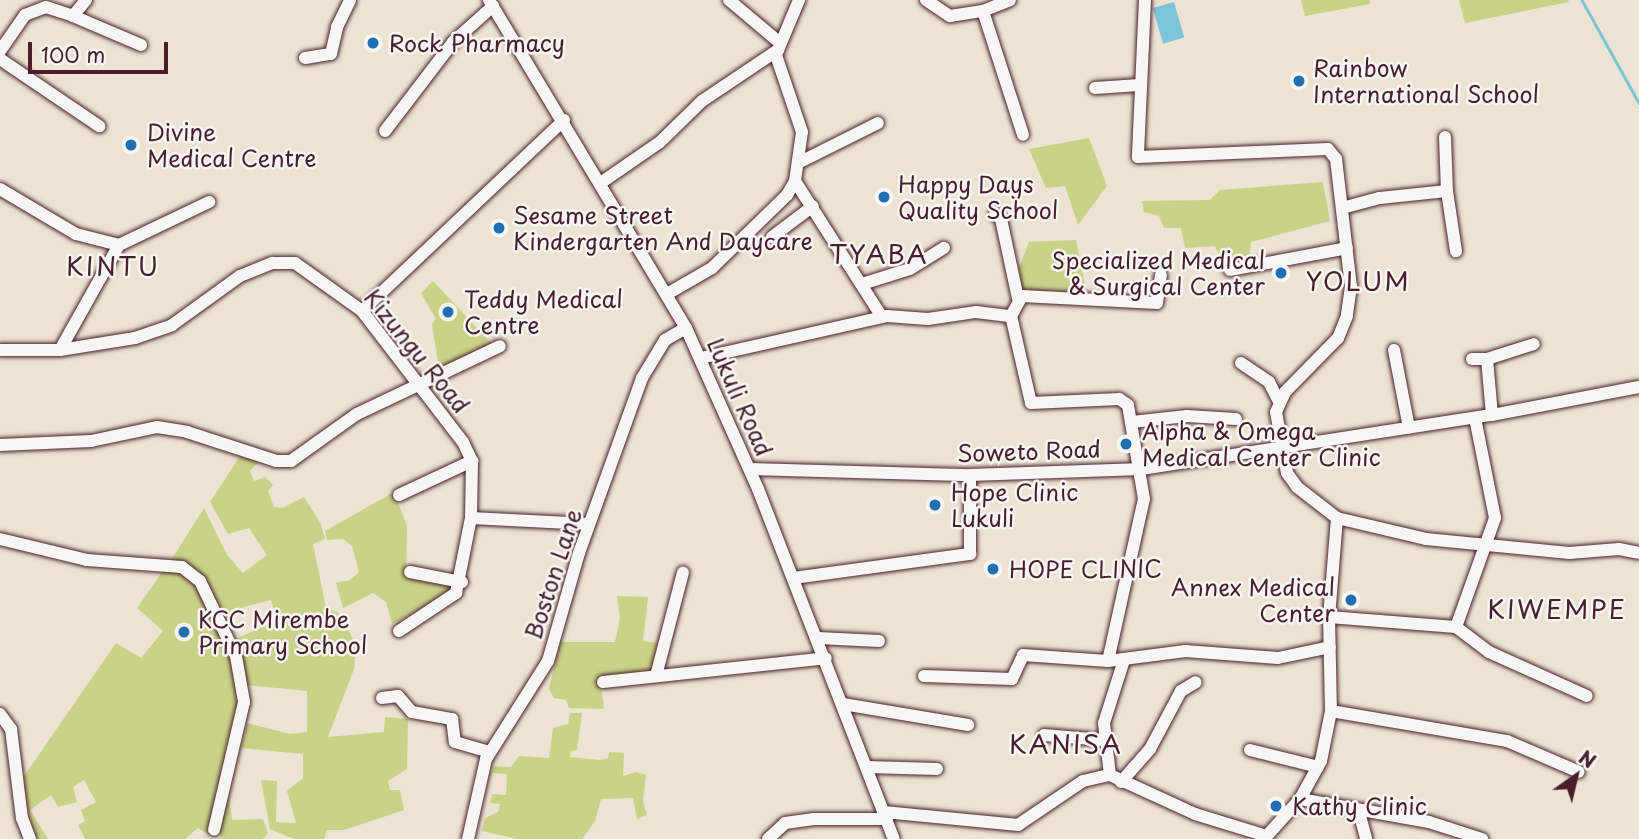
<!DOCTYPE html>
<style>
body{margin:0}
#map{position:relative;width:1639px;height:839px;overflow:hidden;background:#ece3d2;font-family:"Playpen Sans",sans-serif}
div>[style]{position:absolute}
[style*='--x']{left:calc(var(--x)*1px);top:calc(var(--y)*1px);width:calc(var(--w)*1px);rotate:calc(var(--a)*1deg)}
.green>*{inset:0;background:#c8d387}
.water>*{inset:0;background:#7bc5db;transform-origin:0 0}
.stream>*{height:2.5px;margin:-1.25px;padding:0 1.25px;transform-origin:1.25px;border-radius:1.25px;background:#7bc5db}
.roads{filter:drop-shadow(0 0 2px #4a1f2b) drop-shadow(0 0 2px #4a1f2b)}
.minor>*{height:12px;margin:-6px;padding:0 6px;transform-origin:6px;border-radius:6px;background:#f6f6f2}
.dots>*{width:19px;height:19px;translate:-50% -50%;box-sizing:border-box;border:4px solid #f6f6f2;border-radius:50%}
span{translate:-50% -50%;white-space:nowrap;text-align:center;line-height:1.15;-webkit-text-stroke:5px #f6f6f2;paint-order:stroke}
.poi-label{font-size:23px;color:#4a1f2b}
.left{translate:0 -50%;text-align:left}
.right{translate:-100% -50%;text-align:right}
.street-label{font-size:23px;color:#4a1f2b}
.quarter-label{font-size:26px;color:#4a1f2b;letter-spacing:2px}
.north{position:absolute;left:1541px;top:741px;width:70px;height:70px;-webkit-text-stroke:5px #f6f6f2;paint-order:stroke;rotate:34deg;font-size:19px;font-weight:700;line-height:28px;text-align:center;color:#4a1f2b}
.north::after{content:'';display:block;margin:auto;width:24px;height:32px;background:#4a1f2b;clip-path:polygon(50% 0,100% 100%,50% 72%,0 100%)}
.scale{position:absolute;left:28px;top:42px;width:140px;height:32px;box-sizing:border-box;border:4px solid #4a1f2b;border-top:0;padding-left:9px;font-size:21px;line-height:24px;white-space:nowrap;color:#4a1f2b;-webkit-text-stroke:5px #f6f6f2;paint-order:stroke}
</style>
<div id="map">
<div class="green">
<i style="clip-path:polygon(1301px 0,1370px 0,1370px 4px,1305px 16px)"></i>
<i style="clip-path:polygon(1459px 0,1568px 0,1569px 2px,1465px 23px)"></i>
<i style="clip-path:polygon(1089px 138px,1107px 186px,1078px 225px,1065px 186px,1046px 188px,1029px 149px)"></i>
<i style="clip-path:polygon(1323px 182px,1330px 221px,1251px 242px,1249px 264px,1224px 266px,1215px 246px,1185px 248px,1181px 228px,1164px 228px,1159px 216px,1144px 212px,1142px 201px,1210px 200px,1220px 190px)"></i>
<i style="clip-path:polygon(1076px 240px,1088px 300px,1018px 294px,1019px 268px,1029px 242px)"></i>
<i style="clip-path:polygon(433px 281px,492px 344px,439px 369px,432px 324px,436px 319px,421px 293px)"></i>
<i style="clip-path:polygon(242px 453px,260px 460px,250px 471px,254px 481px,265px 477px,273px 485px,268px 491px,274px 507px,282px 508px,304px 497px,321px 524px,325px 539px,313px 544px,326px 608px,339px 613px,356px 645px,354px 669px,328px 737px,384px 732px,385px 717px,408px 719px,407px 769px,388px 781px,390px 790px,400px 790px,404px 810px,344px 830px,327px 830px,324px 839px,294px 839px,270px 829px,261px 780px,277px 781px,276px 822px,296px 823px,287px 791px,303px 778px,303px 754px,242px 748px,247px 723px,290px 734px,307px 732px,307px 691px,246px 685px,235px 639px,277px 621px,271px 600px,243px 607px,225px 625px,190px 565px,170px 562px,204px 508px,227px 555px,243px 573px,267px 555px,249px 528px,228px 534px,210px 502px)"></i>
<i style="clip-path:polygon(394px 492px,407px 526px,406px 575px,452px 586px,450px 594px,392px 624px,386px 602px,373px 593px,343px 608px,336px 583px,350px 580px,359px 572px,352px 546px,343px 539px,327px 540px,325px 531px)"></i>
<i style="clip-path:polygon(165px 568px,190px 574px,228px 644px,242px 702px,210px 835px,198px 828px,185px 839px,85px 839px,78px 825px,85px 821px,81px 810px,96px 802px,84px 780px,73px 787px,77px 802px,58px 807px,51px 795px,30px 810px,48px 839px,36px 839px,20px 782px,116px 643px,141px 658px,163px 631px,137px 608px)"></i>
<i style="clip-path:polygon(617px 596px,648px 597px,643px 641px,659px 643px,651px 675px,601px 685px,604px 709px,569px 708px,566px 700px,554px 698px,549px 689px,560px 642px,615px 642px,620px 618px)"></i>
<i style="clip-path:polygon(570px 713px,582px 713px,577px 750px,571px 751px,570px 757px,600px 760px,608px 758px,609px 752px,624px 753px,623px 776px,636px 772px,646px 775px,643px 801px,647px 815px,637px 819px,633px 798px,601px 799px,595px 821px,582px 839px,518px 839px,482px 831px,485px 818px,498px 812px,500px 804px,490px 803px,492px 794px,506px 795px,507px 774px,492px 773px,494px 766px,511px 767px,519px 756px,549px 758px,553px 728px,568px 724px)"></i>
<i style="clip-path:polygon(228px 791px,232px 820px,263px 819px,268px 833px,263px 839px,221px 839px,219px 832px)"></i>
</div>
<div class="water">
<i style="left:1174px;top:2px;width:37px;height:22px;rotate:74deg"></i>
</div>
<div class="stream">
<i style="--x:1582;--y:0;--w:118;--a:61"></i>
</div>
<div class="roads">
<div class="minor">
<i style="--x:489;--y:0;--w:383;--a:59"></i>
<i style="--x:686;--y:328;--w:176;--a:65.9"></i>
<i style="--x:758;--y:489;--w:375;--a:68.8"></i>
<i style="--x:729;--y:0;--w:67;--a:40.1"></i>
<i style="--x:926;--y:0;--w:29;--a:34"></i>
<i style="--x:950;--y:16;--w:33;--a:-9"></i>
<i style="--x:983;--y:11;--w:130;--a:72.1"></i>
<i style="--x:1145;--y:0;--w:157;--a:92.6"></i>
<i style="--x:1138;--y:157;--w:190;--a:-2.4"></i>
<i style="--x:1328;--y:149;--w:13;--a:51"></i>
<i style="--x:1336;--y:159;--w:128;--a:83.3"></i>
<i style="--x:1351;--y:286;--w:30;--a:98"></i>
<i style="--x:1347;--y:316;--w:24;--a:112"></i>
<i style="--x:1338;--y:338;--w:76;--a:134.5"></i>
<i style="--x:1285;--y:392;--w:22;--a:114"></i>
<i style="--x:1276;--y:412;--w:62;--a:79.8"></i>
<i style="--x:1287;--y:473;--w:17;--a:54"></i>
<i style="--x:1297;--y:487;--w:51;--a:37.8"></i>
<i style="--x:1337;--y:518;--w:99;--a:94.6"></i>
<i style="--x:1329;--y:617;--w:94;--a:88.8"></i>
<i style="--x:1331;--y:711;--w:51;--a:101.3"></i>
<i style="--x:1321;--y:761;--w:43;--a:118.9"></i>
<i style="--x:1300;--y:799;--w:54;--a:132"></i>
<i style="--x:983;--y:11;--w:29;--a:-22"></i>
<i style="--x:73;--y:16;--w:74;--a:23.1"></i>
<i style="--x:0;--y:51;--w:44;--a:-55.2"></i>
<i style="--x:25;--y:15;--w:22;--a:-21"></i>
<i style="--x:46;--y:7;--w:28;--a:18"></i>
<i style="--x:73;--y:16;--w:21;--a:-51"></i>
<i style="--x:305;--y:58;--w:26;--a:-9"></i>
<i style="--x:331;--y:54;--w:28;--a:-77"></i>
<i style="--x:337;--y:27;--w:30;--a:-64"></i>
<i style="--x:0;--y:59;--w:120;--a:34.1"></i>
<i style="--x:1095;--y:88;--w:44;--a:-3.9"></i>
<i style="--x:385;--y:131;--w:112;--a:-52.6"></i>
<i style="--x:453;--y:42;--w:54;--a:-42"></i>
<i style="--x:1445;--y:137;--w:54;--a:87.9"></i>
<i style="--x:800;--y:162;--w:87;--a:-26.6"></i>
<i style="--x:795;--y:181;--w:161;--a:57.4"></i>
<i style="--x:602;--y:182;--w:70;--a:-34.6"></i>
<i style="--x:660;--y:142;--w:59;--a:-44.3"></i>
<i style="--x:702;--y:101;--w:92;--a:-33.9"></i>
<i style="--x:0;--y:189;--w:88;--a:30.6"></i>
<i style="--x:76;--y:234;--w:44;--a:14.3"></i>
<i style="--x:1342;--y:208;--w:39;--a:-15"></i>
<i style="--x:1380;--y:198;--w:67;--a:-6"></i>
<i style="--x:1447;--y:191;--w:61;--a:81.5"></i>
<i style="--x:995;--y:214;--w:8;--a:40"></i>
<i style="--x:1001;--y:219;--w:81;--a:77.9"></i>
<i style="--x:772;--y:237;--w:51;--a:-37.1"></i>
<i style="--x:1230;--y:270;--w:119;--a:-10.6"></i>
<i style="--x:862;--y:284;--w:50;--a:-17.4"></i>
<i style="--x:910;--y:269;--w:40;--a:-32"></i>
<i style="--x:667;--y:294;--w:52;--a:-30"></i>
<i style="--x:712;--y:268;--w:105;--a:-44.2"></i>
<i style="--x:787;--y:195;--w:16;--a:-60"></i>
<i style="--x:795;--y:181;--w:49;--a:-81.9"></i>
<i style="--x:802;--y:132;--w:81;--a:-108.7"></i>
<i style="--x:776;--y:55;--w:60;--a:-67.3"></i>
<i style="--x:362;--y:311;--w:278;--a:-43.4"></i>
<i style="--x:0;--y:350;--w:60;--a:0"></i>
<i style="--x:60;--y:350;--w:76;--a:-9.1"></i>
<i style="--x:135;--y:338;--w:39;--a:-19"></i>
<i style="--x:172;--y:325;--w:84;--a:-35.8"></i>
<i style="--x:240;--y:276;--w:35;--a:-22"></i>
<i style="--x:273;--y:263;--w:22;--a:0"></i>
<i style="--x:295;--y:263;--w:82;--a:35.6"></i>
<i style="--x:362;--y:311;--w:165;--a:52.4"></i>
<i style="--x:463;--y:442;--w:21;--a:65"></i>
<i style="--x:472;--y:461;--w:57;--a:91"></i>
<i style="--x:471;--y:518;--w:118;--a:2.9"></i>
<i style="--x:60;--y:350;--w:120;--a:-60.7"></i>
<i style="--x:119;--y:245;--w:100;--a:-25.5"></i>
<i style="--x:1394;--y:350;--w:79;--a:79.1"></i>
<i style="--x:701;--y:358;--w:191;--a:-12.7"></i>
<i style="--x:887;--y:316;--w:41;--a:4.2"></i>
<i style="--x:928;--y:319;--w:49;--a:-8.3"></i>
<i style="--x:976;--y:312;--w:35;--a:7"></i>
<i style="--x:1472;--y:359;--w:15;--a:0"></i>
<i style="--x:1487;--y:359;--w:56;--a:84.9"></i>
<i style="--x:1487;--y:359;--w:49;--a:-17.7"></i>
<i style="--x:1241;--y:363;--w:34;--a:34"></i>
<i style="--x:1269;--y:382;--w:22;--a:63"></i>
<i style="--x:1132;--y:422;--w:55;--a:-6.2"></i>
<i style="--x:1187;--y:416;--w:49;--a:3.5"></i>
<i style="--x:0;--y:445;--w:91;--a:-2.5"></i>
<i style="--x:91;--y:441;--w:67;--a:-12"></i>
<i style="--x:157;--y:427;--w:30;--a:9"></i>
<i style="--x:187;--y:432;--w:94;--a:18"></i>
<i style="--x:276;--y:461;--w:15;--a:0"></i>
<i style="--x:291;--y:461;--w:81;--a:-35.5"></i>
<i style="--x:357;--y:414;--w:158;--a:-25.4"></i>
<i style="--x:750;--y:469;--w:220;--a:1.6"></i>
<i style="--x:970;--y:475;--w:172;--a:-2"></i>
<i style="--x:1142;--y:469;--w:354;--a:-8.8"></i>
<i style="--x:1492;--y:415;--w:150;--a:-10.8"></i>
<i style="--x:399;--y:495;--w:81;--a:-25"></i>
<i style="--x:1337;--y:518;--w:91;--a:13.3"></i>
<i style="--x:1426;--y:539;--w:144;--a:5.6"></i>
<i style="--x:1569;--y:553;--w:50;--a:-4.6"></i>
<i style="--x:1619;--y:549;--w:20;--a:11"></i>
<i style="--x:0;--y:539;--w:89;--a:13.6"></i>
<i style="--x:87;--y:560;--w:95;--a:4.2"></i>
<i style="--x:182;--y:567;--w:23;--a:38"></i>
<i style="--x:200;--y:581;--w:83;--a:64.4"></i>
<i style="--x:236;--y:656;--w:47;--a:80.1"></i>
<i style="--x:244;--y:702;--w:131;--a:103.2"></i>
<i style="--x:410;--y:572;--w:53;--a:10.9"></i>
<i style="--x:794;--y:578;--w:178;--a:-7.8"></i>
<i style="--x:970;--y:554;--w:79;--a:-90"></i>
<i style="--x:1329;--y:617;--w:127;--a:4.5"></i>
<i style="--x:1456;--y:627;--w:41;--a:37.1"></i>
<i style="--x:1489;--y:652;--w:107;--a:24.2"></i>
<i style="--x:1456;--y:627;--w:116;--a:-70.3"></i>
<i style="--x:1495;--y:518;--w:102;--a:-101.3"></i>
<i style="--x:399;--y:631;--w:69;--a:-33.7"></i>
<i style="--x:456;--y:593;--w:76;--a:-78.7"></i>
<i style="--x:818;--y:638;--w:61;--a:2.8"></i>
<i style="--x:1108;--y:661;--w:166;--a:-77.5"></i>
<i style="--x:1144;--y:499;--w:95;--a:-99.7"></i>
<i style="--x:1128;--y:405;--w:11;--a:-146"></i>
<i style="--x:1119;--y:399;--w:88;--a:177.4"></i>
<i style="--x:1031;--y:403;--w:89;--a:-102.9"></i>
<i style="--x:1011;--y:316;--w:23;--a:-61"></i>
<i style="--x:1022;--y:296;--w:135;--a:3"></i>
<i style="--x:1157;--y:303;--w:28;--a:-82"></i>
<i style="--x:656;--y:676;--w:107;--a:-75.4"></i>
<i style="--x:924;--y:676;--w:88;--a:2"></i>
<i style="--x:1012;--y:679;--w:26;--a:-65"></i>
<i style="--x:1023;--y:655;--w:85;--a:4"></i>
<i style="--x:1108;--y:661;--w:78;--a:-7.4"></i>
<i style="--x:1185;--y:651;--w:93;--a:4.3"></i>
<i style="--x:1278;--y:658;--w:53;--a:-11.9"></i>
<i style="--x:603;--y:682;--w:224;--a:-6.1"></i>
<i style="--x:382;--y:698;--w:16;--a:-7"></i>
<i style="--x:398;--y:696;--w:21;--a:49"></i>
<i style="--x:412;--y:712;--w:41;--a:9.9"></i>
<i style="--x:452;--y:719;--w:23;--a:83"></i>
<i style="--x:455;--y:742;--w:35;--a:16"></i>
<i style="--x:843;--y:704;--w:127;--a:9.5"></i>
<i style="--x:1331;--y:711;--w:179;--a:9.7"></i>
<i style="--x:1507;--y:741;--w:78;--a:23.3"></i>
<i style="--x:0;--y:714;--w:19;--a:54"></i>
<i style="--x:11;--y:729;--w:90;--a:83"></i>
<i style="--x:22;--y:818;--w:22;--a:69"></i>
<i style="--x:1044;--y:735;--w:59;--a:4.8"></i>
<i style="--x:1250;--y:750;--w:70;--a:14"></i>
<i style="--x:867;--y:767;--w:70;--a:1.6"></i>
<i style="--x:1110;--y:775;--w:52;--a:-96.6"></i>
<i style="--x:1104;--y:723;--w:66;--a:-72.4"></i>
<i style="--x:1121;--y:782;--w:44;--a:-48.7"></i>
<i style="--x:1150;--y:749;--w:66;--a:-61.9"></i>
<i style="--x:1181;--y:691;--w:17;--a:-31"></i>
<i style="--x:1300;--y:799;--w:131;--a:10.1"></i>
<i style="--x:1429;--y:822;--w:56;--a:17.8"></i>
<i style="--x:884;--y:812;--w:135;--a:5.5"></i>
<i style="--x:1018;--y:825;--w:78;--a:-34.1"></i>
<i style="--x:1083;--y:781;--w:28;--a:-13"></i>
<i style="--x:1110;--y:775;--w:94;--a:24.6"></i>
<i style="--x:1195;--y:814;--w:75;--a:17"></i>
<i style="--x:1359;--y:812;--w:28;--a:75"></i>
<i style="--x:468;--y:839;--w:82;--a:-77.3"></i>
<i style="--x:486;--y:759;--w:116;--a:-57.7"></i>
<i style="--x:548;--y:661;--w:112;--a:-74"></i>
<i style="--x:579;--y:553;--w:186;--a:-70.2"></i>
<i style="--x:642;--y:378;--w:44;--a:-58.8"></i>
<i style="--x:665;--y:340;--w:24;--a:-30"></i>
<i style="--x:768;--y:839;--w:23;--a:-43"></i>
<i style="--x:785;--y:823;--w:29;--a:-8"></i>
<i style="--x:814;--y:819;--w:73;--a:0"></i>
</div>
</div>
<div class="dots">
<i style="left:373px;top:43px;background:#1f6fb2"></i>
<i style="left:1299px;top:81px;background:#1f6fb2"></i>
<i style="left:131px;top:145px;background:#1f6fb2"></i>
<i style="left:884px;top:197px;background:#1f6fb2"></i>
<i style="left:499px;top:228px;background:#1f6fb2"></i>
<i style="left:1281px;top:273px;background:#1f6fb2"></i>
<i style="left:448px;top:312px;background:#1f6fb2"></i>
<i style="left:1126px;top:444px;background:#1f6fb2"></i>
<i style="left:935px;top:505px;background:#1f6fb2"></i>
<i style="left:993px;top:569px;background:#1f6fb2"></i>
<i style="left:1351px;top:600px;background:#1f6fb2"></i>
<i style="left:184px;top:632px;background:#1f6fb2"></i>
<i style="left:1276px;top:806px;background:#1f6fb2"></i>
</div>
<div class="poi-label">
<span class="left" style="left:389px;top:43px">Rock Pharmacy</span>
<span class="left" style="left:1313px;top:81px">Rainbow<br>International School</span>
<span class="left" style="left:147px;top:145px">Divine<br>Medical Centre</span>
<span class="left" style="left:898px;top:197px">Happy Days<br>Quality School</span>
<span class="left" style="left:513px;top:228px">Sesame Street<br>Kindergarten And Daycare</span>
<span class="right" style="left:1265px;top:273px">Specialized Medical<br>&amp; Surgical Center</span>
<span class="left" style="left:464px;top:312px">Teddy Medical<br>Centre</span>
<span class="left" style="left:1142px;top:444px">Alpha &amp; Omega<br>Medical Center Clinic</span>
<span class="left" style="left:951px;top:505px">Hope Clinic<br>Lukuli</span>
<span class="left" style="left:1009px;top:569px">HOPE CLINIC</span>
<span class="right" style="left:1335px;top:600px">Annex Medical<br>Center</span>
<span class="left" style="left:198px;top:632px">KCC Mirembe<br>Primary School</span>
<span class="left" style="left:1292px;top:806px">Kathy Clinic</span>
</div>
<div class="street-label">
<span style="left:417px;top:351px;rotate:51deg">Kizungu Road</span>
<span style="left:740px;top:397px;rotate:66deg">Lukuli Road</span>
<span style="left:1029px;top:451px;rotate:-2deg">Soweto Road</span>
<span style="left:553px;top:574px;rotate:-72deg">Boston Lane</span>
</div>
<div class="quarter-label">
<span style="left:879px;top:254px">TYABA</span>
<span style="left:113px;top:266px">KINTU</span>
<span style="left:1358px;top:281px">YOLUM</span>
<span style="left:1557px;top:609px">KIWEMPE</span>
<span style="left:1066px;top:744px">KANISA</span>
</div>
<div class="north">N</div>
<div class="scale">100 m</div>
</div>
